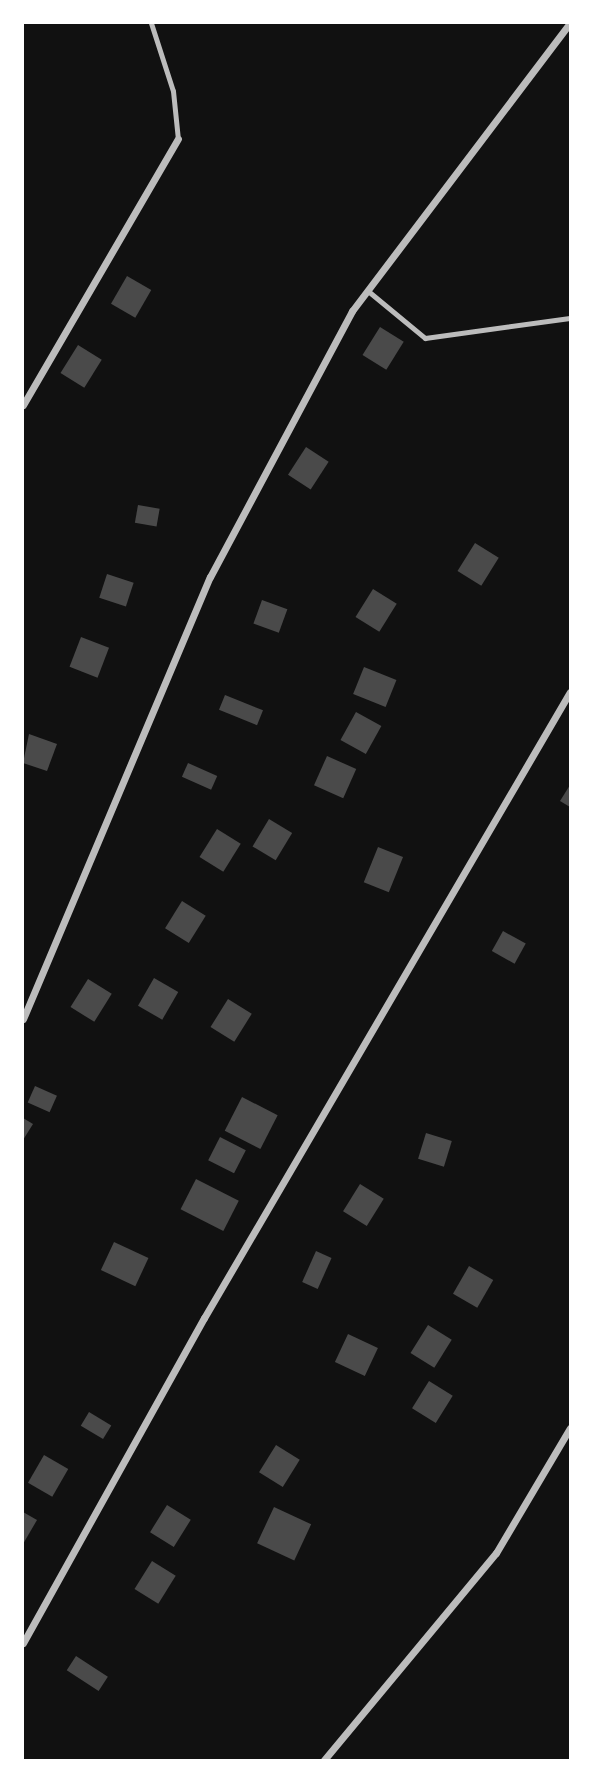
<!DOCTYPE html>
<style>
body{margin:0}
#map{position:relative;width:593px;height:1783px;overflow:hidden;background:#111;font-family:"Playfair Display",serif}
div>[style]{position:absolute}
[style*='--x']{left:calc(var(--x)*1px);top:calc(var(--y)*1px);width:calc(var(--w)*1px);rotate:calc(var(--a)*1deg)}
.building>*{inset:0;background:#4a4a4a;transform-origin:0 0}
.service>*{height:5px;margin:-2.5px;padding:0 2.5px;transform-origin:2.5px;border-radius:2.5px;background:#bcbcbc}
.minor>*{height:7px;margin:-3.5px;padding:0 3.5px;transform-origin:3.5px;border-radius:3.5px;background:#bcbcbc}
span{translate:-50% -50%;white-space:nowrap;text-align:center;line-height:1.15;-webkit-text-stroke:5px #fff;paint-order:stroke}
.frame{position:absolute;inset:0;border:24px solid #fff;pointer-events:none}
</style>
<div id="map">
<div class="building">
<i style="left:127px;top:276px;width:28px;height:32px;rotate:30deg"></i>
<i style="left:380px;top:327px;width:28px;height:33px;rotate:32deg"></i>
<i style="left:78px;top:345px;width:28px;height:33px;rotate:32deg"></i>
<i style="left:306px;top:447px;width:27px;height:33px;rotate:33deg"></i>
<i style="left:138px;top:505px;width:22px;height:18px;rotate:10deg"></i>
<i style="left:475px;top:543px;width:28px;height:33px;rotate:32deg"></i>
<i style="left:107px;top:574px;width:28px;height:25px;rotate:18deg"></i>
<i style="left:373px;top:589px;width:28px;height:33px;rotate:32deg"></i>
<i style="left:262px;top:600px;width:27px;height:25px;rotate:20deg"></i>
<i style="left:81px;top:637px;width:30px;height:32px;rotate:21deg"></i>
<i style="left:364px;top:667px;width:35px;height:29px;rotate:22deg"></i>
<i style="left:225px;top:695px;width:41px;height:16px;rotate:22deg"></i>
<i style="left:356px;top:712px;width:29px;height:32px;rotate:29deg"></i>
<i style="clip-path:polygon(29px 734px,57px 744px,47px 771px,23px 763px)"></i>
<i style="left:327px;top:756px;width:32px;height:32px;rotate:24deg"></i>
<i style="left:188px;top:763px;width:32px;height:15px;rotate:24deg"></i>
<i style="clip-path:polygon(570px 785px,570px 807px,560px 801px)"></i>
<i style="left:269px;top:819px;width:27px;height:32px;rotate:31deg"></i>
<i style="left:217px;top:829px;width:28px;height:33px;rotate:32deg"></i>
<i style="left:378px;top:847px;width:27px;height:38px;rotate:22deg"></i>
<i style="left:182px;top:901px;width:28px;height:32px;rotate:32deg"></i>
<i style="left:503px;top:931px;width:26px;height:23px;rotate:29deg"></i>
<i style="left:154px;top:978px;width:28px;height:32px;rotate:30deg"></i>
<i style="left:88px;top:979px;width:28px;height:33px;rotate:32deg"></i>
<i style="left:228px;top:999px;width:28px;height:33px;rotate:32deg"></i>
<i style="left:35px;top:1086px;width:24px;height:18px;rotate:24deg"></i>
<i style="left:242px;top:1097px;width:40px;height:38px;rotate:27deg"></i>
<i style="clip-path:polygon(23px 1118px,33px 1124px,23px 1140px)"></i>
<i style="left:426px;top:1133px;width:27px;height:27px;rotate:17deg"></i>
<i style="left:220px;top:1137px;width:29px;height:26px;rotate:27deg"></i>
<i style="left:196px;top:1179px;width:48px;height:34px;rotate:27deg"></i>
<i style="left:360px;top:1184px;width:28px;height:32px;rotate:32deg"></i>
<i style="left:114px;top:1242px;width:38px;height:31px;rotate:25deg"></i>
<i style="left:316px;top:1251px;width:17px;height:34px;rotate:24deg"></i>
<i style="left:469px;top:1266px;width:28px;height:32px;rotate:30deg"></i>
<i style="left:428px;top:1325px;width:28px;height:33px;rotate:32deg"></i>
<i style="left:348px;top:1334px;width:33px;height:31px;rotate:25deg"></i>
<i style="left:429px;top:1381px;width:28px;height:32px;rotate:32deg"></i>
<i style="left:89px;top:1412px;width:26px;height:16px;rotate:31deg"></i>
<i style="left:276px;top:1445px;width:28px;height:32px;rotate:32deg"></i>
<i style="left:44px;top:1455px;width:28px;height:32px;rotate:30deg"></i>
<i style="left:167px;top:1505px;width:28px;height:32px;rotate:32deg"></i>
<i style="left:274px;top:1507px;width:41px;height:40px;rotate:25deg"></i>
<i style="clip-path:polygon(23px 1512px,37px 1520px,23px 1544px)"></i>
<i style="left:152px;top:1561px;width:28px;height:33px;rotate:32deg"></i>
<i style="left:76px;top:1656px;width:38px;height:17px;rotate:33deg"></i>
</div>
<div class="service">
<i style="--x:151;--y:23;--w:71;--a:72.1"></i>
<i style="--x:173;--y:91;--w:48;--a:84.1"></i>
<i style="--x:368;--y:291;--w:74;--a:39.5"></i>
<i style="--x:425;--y:338;--w:146;--a:-7.9"></i>
</div>
<div class="minor">
<i style="--x:23;--y:405;--w:308;--a:-59.8"></i>
<i style="--x:23;--y:1019;--w:480;--a:-67.1"></i>
<i style="--x:210;--y:577;--w:302;--a:-61.9"></i>
<i style="--x:352;--y:311;--w:361;--a:-52.9"></i>
<i style="--x:23;--y:1643;--w:372;--a:-60.9"></i>
<i style="--x:204;--y:1318;--w:725;--a:-59.69"></i>
<i style="--x:324;--y:1760;--w:269;--a:-50.3"></i>
<i style="--x:496;--y:1553;--w:145;--a:-59.4"></i>
</div>
<div class="frame"></div>
</div>
